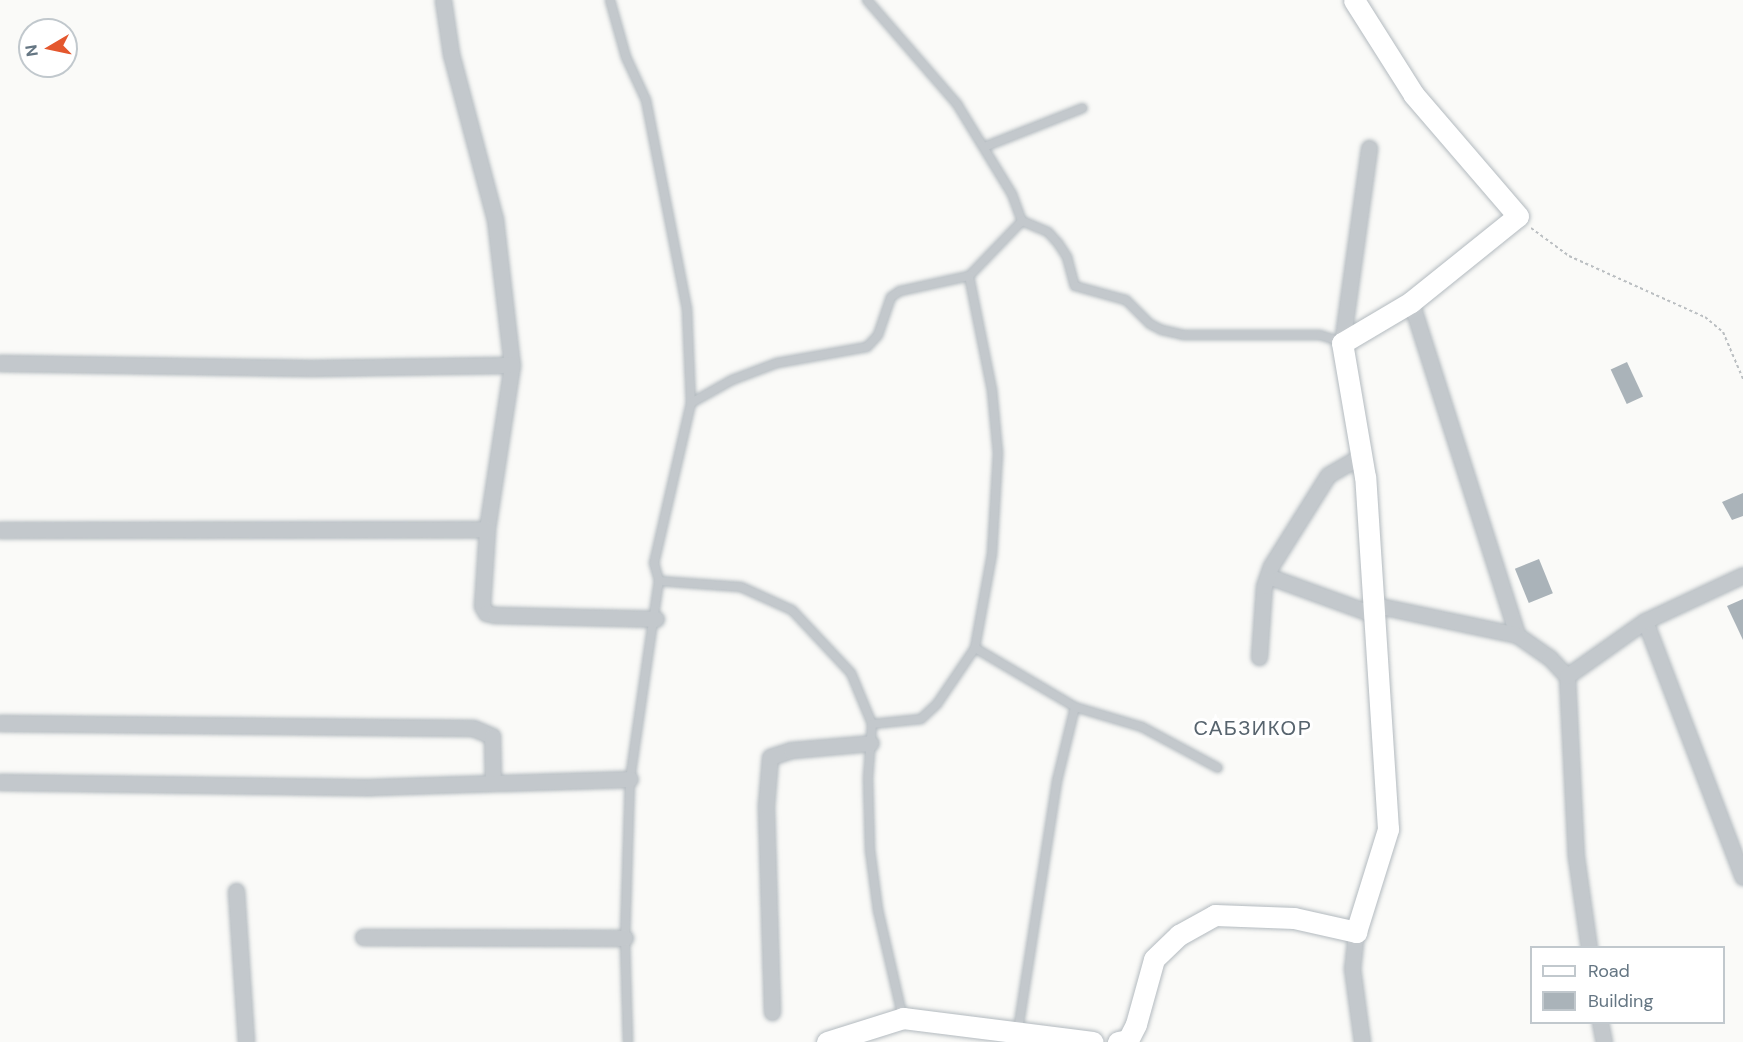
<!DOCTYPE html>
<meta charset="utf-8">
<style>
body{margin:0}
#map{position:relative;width:1743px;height:1042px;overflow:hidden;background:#fafaf8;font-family:"DM Sans",sans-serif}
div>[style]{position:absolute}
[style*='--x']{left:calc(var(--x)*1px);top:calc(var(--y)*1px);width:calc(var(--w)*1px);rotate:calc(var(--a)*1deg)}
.building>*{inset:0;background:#aab3b9;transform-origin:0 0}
.path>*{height:2px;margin-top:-1px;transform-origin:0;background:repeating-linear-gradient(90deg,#bbbfc2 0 3px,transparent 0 6px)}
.roads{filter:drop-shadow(0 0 2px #b3babf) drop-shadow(0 0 2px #b3babf)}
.lane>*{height:8px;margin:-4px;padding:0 4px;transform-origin:4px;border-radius:4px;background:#c3c8cc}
.street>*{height:15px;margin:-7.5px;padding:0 7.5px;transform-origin:7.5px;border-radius:7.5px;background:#c3c8cc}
.secondary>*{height:21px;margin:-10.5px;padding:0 10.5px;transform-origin:10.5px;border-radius:10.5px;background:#fff}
span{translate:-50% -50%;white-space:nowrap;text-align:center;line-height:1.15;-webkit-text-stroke:6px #fff;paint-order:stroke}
.quarter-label{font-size:20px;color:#57646e;letter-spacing:1.5px}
.legend{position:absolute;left:1530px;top:946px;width:195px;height:78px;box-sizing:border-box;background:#fff;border:2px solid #c1c8cd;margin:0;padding:8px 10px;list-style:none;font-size:18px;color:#657683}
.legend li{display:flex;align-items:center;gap:12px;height:30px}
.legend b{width:30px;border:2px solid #c1c8cd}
.north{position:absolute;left:18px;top:18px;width:60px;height:60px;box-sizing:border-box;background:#fff;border:2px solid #c1c8cd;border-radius:50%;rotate:261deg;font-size:16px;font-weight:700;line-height:24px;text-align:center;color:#657683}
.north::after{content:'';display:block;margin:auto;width:21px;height:27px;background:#e4572e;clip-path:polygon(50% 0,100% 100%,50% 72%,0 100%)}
</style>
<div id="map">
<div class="building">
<i style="left:1627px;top:362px;width:38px;height:18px;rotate:65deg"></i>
<i style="clip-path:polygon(1743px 493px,1743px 516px,1732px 520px,1722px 502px)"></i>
<i style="left:1539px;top:559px;width:37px;height:26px;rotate:68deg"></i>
<i style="clip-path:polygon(1743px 599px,1743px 640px,1727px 606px)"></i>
</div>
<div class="path">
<i style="--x:1531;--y:228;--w:47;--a:36.4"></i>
<i style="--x:1569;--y:256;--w:149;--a:24.2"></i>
<i style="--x:1705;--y:317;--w:23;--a:40"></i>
<i style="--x:1723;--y:332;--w:51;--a:66.9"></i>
</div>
<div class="roads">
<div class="lane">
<i style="--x:610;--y:0;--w:59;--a:74.3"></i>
<i style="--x:626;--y:57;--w:47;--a:65.1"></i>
<i style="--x:646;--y:100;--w:213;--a:78.9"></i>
<i style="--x:687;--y:309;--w:94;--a:87.6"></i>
<i style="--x:691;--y:403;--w:164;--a:103"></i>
<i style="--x:654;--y:563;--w:19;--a:74"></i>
<i style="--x:659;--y:581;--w:82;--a:4.2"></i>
<i style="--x:741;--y:587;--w:56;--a:24.3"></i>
<i style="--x:792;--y:610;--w:86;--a:46.9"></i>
<i style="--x:851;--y:673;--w:55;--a:67.6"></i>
<i style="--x:872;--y:724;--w:54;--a:94.2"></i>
<i style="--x:868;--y:778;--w:72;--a:88.4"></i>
<i style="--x:870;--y:850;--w:61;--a:82.4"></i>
<i style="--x:878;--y:910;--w:111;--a:77"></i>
<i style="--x:867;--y:0;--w:138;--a:49.1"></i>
<i style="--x:957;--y:104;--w:105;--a:58.6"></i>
<i style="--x:1012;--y:194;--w:29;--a:70"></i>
<i style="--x:1022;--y:221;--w:76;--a:133.9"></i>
<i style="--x:969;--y:276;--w:116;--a:78.6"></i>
<i style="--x:992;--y:390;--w:63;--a:84.6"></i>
<i style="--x:998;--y:453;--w:101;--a:93.4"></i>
<i style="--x:992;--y:554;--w:96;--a:100.3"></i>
<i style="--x:975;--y:648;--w:68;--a:124.2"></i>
<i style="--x:937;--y:704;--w:22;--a:137"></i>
<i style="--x:921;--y:719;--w:49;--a:174.2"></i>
<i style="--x:984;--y:147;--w:106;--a:-21.5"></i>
<i style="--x:1022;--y:221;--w:28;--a:23"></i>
<i style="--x:1048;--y:232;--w:15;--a:48"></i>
<i style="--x:1058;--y:243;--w:17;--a:57"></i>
<i style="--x:1067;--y:257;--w:30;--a:75"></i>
<i style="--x:1075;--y:286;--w:53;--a:15.4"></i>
<i style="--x:1126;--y:300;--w:34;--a:45"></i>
<i style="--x:1150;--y:324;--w:13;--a:27"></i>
<i style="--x:1162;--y:330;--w:22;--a:13"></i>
<i style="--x:1183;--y:335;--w:137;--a:0"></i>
<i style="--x:1320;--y:335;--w:22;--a:18"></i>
<i style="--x:691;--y:403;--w:47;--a:-29.3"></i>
<i style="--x:732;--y:380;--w:48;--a:-20.7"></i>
<i style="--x:777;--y:363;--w:91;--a:-10.1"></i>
<i style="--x:867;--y:347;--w:16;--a:-47"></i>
<i style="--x:878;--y:335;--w:40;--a:-71.1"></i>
<i style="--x:891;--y:297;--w:11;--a:-34"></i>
<i style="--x:900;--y:291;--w:71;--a:-12.3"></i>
<i style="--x:975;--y:648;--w:116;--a:30.5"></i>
<i style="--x:1075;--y:707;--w:76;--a:103.7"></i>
<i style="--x:1057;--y:781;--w:252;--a:98.9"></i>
<i style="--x:1075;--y:707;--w:70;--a:16.6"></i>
<i style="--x:1142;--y:727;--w:86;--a:28.3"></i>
<i style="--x:628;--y:1042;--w:104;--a:-91.7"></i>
<i style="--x:625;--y:938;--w:159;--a:-88.2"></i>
<i style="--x:630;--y:779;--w:200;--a:-81.7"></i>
</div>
<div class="street">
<i style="--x:443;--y:0;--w:55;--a:81.6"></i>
<i style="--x:451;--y:54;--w:171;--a:75.1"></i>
<i style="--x:495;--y:219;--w:147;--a:83.4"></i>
<i style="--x:512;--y:365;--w:166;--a:98.7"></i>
<i style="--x:487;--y:529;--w:77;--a:93.7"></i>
<i style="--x:482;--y:606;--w:8;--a:60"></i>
<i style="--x:486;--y:613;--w:9;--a:13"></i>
<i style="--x:495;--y:615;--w:161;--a:1.4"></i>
<i style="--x:1411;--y:302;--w:349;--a:72.3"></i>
<i style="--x:1517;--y:635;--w:39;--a:35"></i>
<i style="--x:1549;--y:657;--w:26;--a:47"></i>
<i style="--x:1567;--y:676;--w:181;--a:87.2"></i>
<i style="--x:1576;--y:857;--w:92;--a:81.9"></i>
<i style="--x:1342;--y:343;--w:197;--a:-82.1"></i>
<i style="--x:0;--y:363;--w:311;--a:0.9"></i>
<i style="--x:311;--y:368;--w:201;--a:-0.9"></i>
<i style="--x:0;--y:530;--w:487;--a:-0.1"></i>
<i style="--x:1268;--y:576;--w:114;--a:20"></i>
<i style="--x:1375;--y:605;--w:145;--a:11.9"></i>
<i style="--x:1645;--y:621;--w:274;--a:69.1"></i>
<i style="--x:1259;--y:657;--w:71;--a:-86"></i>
<i style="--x:1264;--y:586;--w:21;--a:-71"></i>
<i style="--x:1271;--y:566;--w:107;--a:-57.9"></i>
<i style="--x:1328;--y:475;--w:38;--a:-30"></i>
<i style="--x:1567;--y:676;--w:95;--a:-35.2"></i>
<i style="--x:1645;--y:621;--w:108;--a:-25.1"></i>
<i style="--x:0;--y:723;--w:473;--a:0.6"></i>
<i style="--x:473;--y:728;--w:21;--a:23"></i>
<i style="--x:492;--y:736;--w:46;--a:88.8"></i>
<i style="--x:0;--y:782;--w:372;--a:0.8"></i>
<i style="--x:372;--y:787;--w:258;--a:-1.8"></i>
<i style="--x:236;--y:891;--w:151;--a:86.2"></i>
<i style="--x:1356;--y:932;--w:36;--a:96"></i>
<i style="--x:1352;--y:968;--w:75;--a:82.3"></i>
<i style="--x:363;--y:937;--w:262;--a:0.2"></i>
<i style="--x:772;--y:1012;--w:207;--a:-91.7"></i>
<i style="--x:766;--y:805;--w:48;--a:-85.2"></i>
<i style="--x:770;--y:757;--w:22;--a:-18"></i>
<i style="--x:791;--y:750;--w:80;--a:-5"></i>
<i style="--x:1600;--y:1022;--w:20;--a:79"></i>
</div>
<div class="secondary">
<i style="--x:827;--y:1042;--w:80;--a:-17.5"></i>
<i style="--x:903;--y:1018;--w:191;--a:7.2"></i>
<i style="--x:1118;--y:1042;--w:10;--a:-11"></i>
<i style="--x:1128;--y:1040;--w:18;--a:-63"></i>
<i style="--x:1136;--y:1024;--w:67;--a:-74.5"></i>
<i style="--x:1154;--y:959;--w:35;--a:-44"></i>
<i style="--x:1179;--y:935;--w:41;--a:-29.1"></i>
<i style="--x:1215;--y:915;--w:79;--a:2.2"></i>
<i style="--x:1294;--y:918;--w:64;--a:12.7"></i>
<i style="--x:1356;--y:932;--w:108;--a:-72.7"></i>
<i style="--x:1388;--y:829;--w:353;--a:-93.7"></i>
<i style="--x:1365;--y:477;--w:136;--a:-99.7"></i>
<i style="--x:1342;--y:343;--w:80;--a:-30.7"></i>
<i style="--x:1411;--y:302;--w:137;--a:-38.8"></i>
<i style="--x:1518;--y:216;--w:160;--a:-130.7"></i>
<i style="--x:1414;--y:95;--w:112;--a:-122.3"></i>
</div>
</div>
<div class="quarter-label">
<span style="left:1253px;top:728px">САБЗИКОР</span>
</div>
<ul class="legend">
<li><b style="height:8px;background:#fff"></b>Road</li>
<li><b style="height:16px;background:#aab3b9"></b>Building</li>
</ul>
<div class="north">N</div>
</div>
